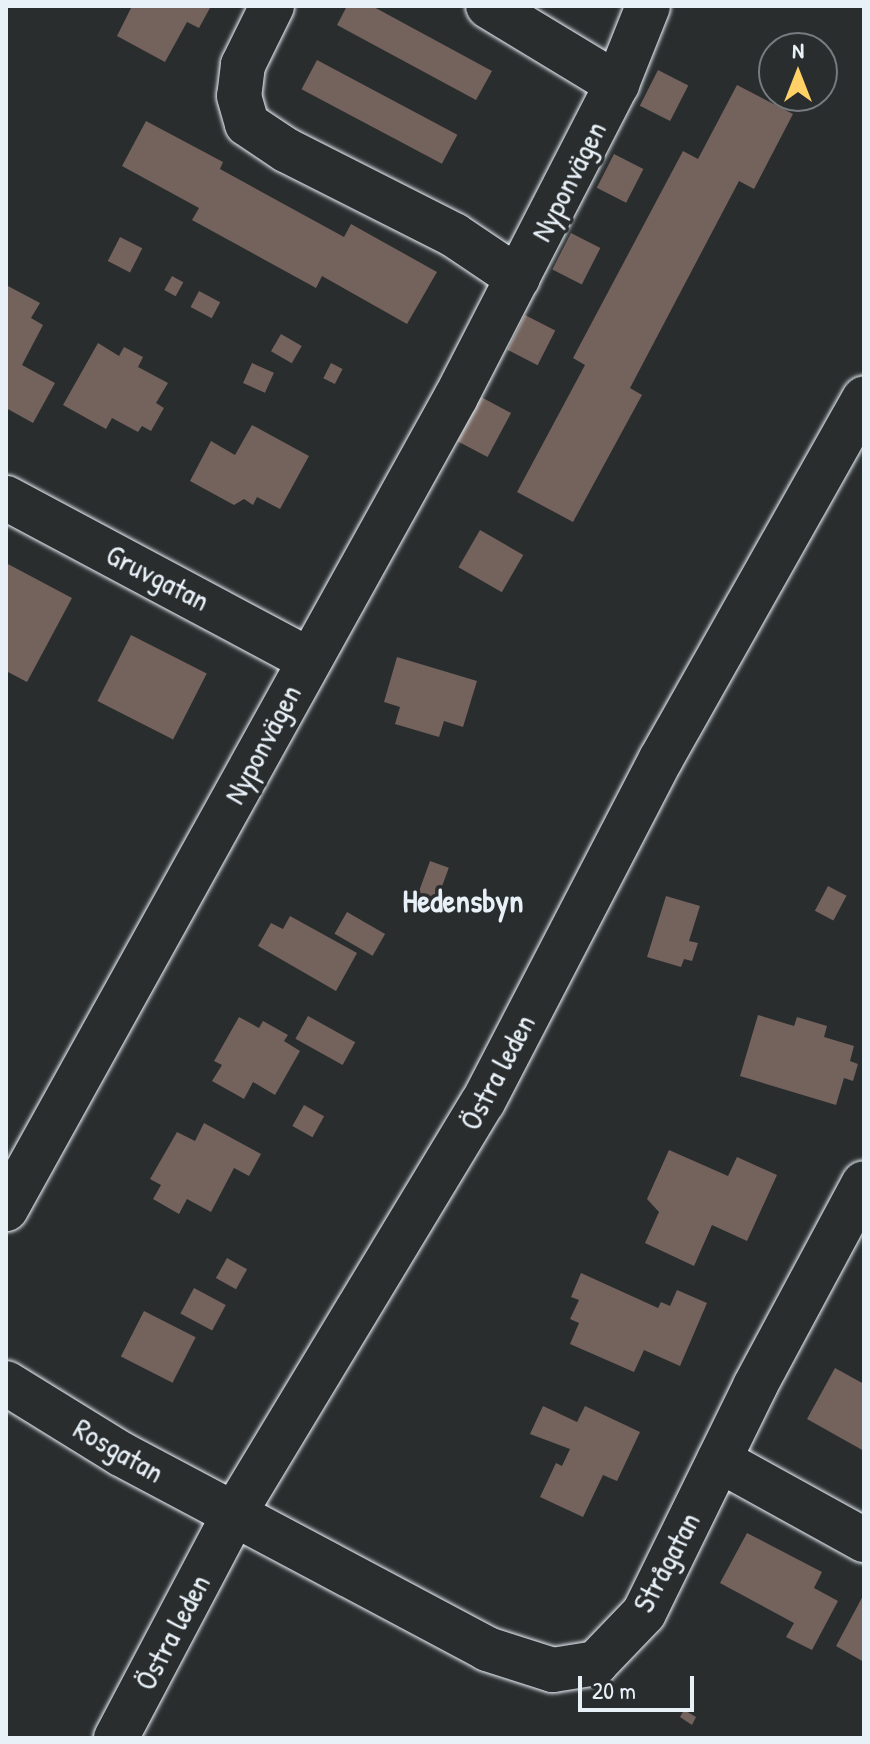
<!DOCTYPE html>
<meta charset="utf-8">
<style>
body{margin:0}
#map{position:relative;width:870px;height:1744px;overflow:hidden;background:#2a2d2e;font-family:"Patrick Hand",sans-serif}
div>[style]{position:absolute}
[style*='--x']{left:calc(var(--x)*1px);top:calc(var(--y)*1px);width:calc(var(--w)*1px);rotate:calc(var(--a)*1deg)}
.building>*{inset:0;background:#74625c;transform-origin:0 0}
.roads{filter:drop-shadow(0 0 2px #e8f1f8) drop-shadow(0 0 2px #e8f1f8)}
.minor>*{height:44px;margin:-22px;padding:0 22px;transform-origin:22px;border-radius:22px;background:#2a2d2e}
.tertiary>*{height:44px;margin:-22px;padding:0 22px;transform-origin:22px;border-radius:22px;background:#2a2d2e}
span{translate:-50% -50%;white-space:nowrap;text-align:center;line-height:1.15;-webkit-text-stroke:7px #2a2d2e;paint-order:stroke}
.street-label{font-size:30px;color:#e8f1f8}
.neighbourhood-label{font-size:32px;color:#e8f1f8;font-weight:700}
.frame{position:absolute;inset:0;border:8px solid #e8f1f8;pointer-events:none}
.north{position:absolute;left:758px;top:32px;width:80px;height:80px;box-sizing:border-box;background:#2a2d2e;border:2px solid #767b7f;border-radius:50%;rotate:0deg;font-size:22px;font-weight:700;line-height:32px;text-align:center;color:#e8f1f8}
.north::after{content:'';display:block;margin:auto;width:28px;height:36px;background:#ffd166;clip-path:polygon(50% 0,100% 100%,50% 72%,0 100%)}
.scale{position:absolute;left:578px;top:1676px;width:116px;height:36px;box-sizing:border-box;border:4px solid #e8f1f8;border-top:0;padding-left:10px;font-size:24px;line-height:28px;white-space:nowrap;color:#e8f1f8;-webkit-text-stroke:6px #2a2d2e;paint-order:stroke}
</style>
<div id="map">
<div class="building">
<i style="clip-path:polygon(132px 6px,211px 6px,199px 28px,187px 22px,165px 62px,117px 36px)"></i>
<i style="clip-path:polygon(347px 6px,372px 6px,492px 71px,476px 100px,337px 25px)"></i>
<i style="left:317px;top:60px;width:159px;height:33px;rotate:28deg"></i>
<i style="left:658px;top:70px;width:34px;height:40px;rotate:27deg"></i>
<i style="clip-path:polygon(737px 85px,793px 114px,754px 189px,739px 181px,630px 388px,642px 395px,573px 522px,517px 492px,585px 365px,573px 358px,683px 151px,698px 159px)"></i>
<i style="clip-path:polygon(146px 121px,223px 162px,220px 169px,344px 237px,351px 224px,437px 272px,407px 324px,322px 276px,316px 288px,192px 220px,199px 208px,122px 166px)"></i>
<i style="left:614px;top:154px;width:33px;height:38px;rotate:27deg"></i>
<i style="left:571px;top:233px;width:33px;height:41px;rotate:27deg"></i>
<i style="left:120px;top:237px;width:25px;height:27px;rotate:27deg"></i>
<i style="left:172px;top:276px;width:13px;height:16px;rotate:29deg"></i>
<i style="clip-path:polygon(6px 285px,40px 303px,31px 318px,43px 325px,22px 365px,55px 383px,33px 423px,6px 408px)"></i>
<i style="left:199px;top:291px;width:24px;height:18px;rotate:28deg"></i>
<i style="left:525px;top:315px;width:34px;height:39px;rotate:27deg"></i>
<i style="left:281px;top:334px;width:24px;height:20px;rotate:30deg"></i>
<i style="clip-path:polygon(98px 343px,119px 356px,124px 347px,143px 357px,138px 367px,168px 383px,156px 403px,164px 408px,151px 431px,142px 426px,138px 432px,112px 418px,106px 429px,63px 405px)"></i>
<i style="left:252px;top:363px;width:24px;height:22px;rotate:24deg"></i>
<i style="left:331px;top:363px;width:13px;height:17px;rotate:27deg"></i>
<i style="left:481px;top:397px;width:34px;height:50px;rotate:28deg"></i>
<i style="clip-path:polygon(252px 425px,309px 456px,280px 509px,257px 497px,253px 505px,244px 499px,234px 505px,190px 481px,211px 441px,235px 455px)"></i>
<i style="left:480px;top:530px;width:50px;height:43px;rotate:30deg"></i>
<i style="clip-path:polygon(6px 563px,72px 598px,27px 682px,6px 671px)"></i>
<i style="left:131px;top:635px;width:85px;height:74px;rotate:27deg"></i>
<i style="clip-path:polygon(397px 657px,477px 681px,463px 727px,444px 721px,439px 737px,395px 724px,400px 707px,384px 702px)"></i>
<i style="left:430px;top:861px;width:20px;height:38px;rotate:20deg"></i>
<i style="left:828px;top:886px;width:21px;height:28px;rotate:28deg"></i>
<i style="clip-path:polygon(666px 896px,700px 906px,689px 941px,698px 943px,692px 961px,684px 959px,681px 967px,647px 957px)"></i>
<i style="left:347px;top:912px;width:44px;height:25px;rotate:30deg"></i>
<i style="clip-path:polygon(290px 916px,357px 953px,336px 991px,258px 946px,271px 923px,283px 929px)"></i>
<i style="clip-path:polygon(758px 1015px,794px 1026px,797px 1017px,827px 1026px,824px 1037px,854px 1046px,850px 1061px,858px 1064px,853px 1081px,844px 1078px,836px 1105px,740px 1076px)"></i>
<i style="left:308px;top:1016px;width:54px;height:26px;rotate:29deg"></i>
<i style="clip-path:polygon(239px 1017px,259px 1028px,263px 1021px,288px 1035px,284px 1041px,300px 1051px,275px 1095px,253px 1082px,244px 1099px,212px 1081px,222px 1065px,214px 1061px)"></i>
<i style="left:304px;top:1105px;width:23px;height:24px;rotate:29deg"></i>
<i style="clip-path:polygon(204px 1123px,261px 1154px,249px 1176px,234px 1168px,211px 1212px,187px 1199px,179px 1214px,153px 1199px,161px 1185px,150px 1179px,177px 1132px,195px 1141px)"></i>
<i style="clip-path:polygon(669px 1150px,728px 1176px,737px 1157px,777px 1175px,747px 1241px,712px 1225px,694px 1266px,645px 1243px,659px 1212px,647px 1199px)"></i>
<i style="left:227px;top:1258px;width:23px;height:23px;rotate:29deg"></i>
<i style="clip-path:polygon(581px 1273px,658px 1308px,661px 1302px,670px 1306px,677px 1290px,707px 1303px,680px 1366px,644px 1350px,634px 1372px,570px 1344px,579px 1323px,570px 1319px,579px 1300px,571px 1297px)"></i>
<i style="left:194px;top:1288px;width:36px;height:29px;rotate:28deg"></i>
<i style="left:144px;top:1311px;width:58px;height:51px;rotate:27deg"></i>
<i style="clip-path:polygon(835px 1368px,864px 1384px,864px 1451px,807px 1419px)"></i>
<i style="clip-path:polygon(543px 1406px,577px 1422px,585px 1406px,640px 1432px,617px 1481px,603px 1475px,583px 1517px,540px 1497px,556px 1463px,562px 1466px,570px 1449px,530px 1434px)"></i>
<i style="clip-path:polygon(747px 1533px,822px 1572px,814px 1588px,838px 1601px,812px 1650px,786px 1637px,794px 1623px,720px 1583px)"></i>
<i style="clip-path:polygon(864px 1594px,864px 1662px,836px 1646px)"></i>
<i style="clip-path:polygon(684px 1710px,696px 1717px,692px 1725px,680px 1717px)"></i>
</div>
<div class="roads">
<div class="minor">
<i style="--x:272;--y:6;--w:66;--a:116.2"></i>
<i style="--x:243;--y:65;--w:31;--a:97"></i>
<i style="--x:239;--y:96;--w:29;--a:74"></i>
<i style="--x:247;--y:124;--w:47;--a:33.7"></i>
<i style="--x:286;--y:150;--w:188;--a:26.8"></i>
<i style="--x:454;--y:235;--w:77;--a:33.9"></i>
<i style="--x:488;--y:6;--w:151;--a:31.2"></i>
<i style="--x:6;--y:498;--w:342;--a:28.1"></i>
<i style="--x:6;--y:1209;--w:928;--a:-61.01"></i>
<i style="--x:456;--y:397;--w:352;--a:-62.8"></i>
<i style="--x:617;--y:84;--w:84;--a:-68.3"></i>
<i style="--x:6;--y:1383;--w:135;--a:31.7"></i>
<i style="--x:121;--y:1454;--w:415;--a:28"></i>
<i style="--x:487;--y:1649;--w:69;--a:17.7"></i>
<i style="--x:553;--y:1670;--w:44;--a:-9.2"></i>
<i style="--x:596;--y:1663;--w:69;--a:-46.2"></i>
<i style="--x:644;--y:1613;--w:253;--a:-63.9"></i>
<i style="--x:755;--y:1386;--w:230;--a:-61.8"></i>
<i style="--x:719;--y:1460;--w:166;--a:28.9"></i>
</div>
<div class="tertiary">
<i style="--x:116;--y:1738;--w:253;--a:-62.2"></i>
<i style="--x:234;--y:1514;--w:481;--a:-58.9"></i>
<i style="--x:483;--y:1102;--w:386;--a:-62.6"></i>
<i style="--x:661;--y:759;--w:414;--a:-60.6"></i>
</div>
</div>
<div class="street-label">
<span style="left:568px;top:181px;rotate:-63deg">Nyponvägen</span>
<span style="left:158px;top:577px;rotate:27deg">Gruvgatan</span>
<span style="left:262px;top:744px;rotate:-62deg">Nyponvägen</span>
<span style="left:497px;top:1072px;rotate:-62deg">Östra leden</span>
<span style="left:119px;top:1450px;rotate:30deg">Rosgatan</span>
<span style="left:666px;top:1562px;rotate:-62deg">Strågatan</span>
<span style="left:172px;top:1632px;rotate:-62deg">Östra leden</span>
</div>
<div class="neighbourhood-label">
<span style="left:463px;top:901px">Hedensbyn</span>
</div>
<div class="frame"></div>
<div class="north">N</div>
<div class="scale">20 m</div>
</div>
